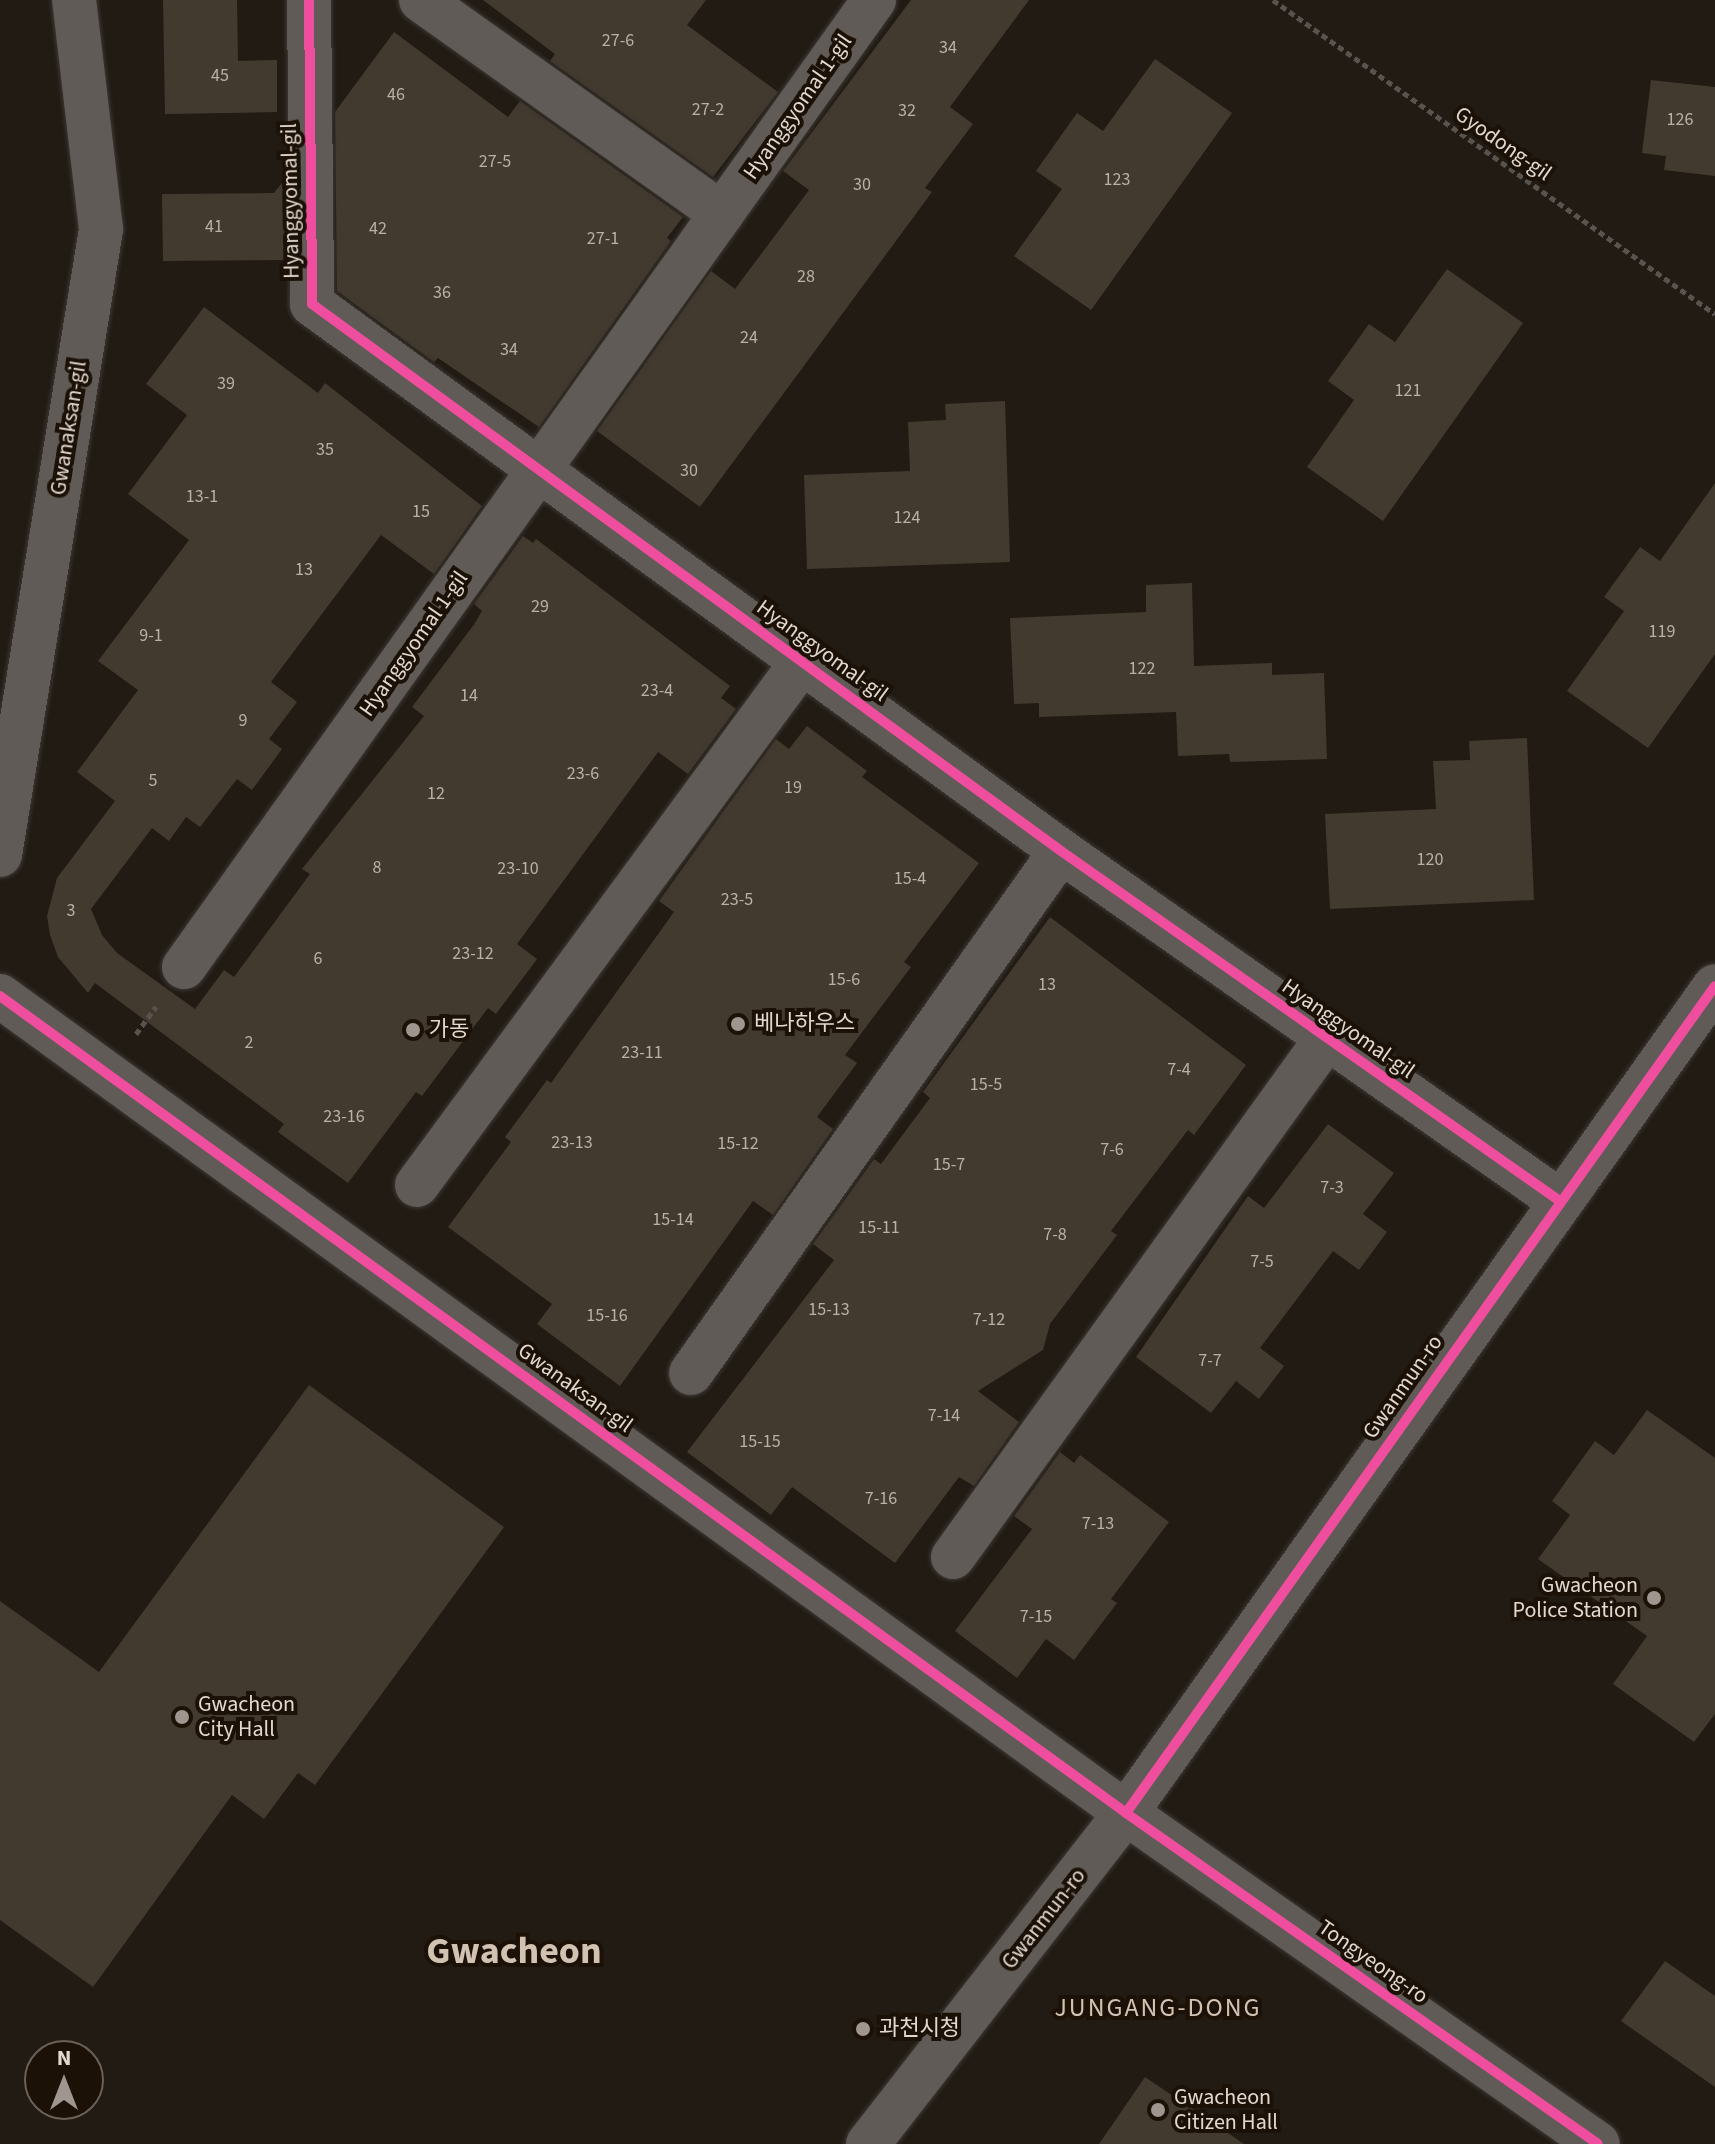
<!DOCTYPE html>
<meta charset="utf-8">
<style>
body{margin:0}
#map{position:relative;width:1715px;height:2144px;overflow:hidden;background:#211b14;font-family:"Source Sans 3","Noto Sans KR",sans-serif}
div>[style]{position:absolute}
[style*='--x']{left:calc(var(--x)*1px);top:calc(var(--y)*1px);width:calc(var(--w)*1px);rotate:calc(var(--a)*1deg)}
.building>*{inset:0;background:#423a2f}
.path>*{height:5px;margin-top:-2.5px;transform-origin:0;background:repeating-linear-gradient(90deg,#58534f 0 6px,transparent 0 10px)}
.roads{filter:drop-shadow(0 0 2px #3d3733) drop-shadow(0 0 2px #3d3733)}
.street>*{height:44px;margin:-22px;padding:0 22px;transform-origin:22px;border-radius:22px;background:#605b56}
.secondary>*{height:44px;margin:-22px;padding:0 22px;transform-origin:22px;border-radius:22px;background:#605b56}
.cycleway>*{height:10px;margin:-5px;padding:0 5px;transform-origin:5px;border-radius:5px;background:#ef4d9e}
.dots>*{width:22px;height:22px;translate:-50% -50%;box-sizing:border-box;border:4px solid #1c1106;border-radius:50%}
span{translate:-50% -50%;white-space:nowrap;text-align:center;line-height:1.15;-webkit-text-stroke:8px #1c1106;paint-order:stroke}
.number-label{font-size:18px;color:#b9b1a8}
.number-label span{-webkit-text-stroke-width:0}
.street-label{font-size:22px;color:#e1d9d1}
.poi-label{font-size:22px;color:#e1d9d1}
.left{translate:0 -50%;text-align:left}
.right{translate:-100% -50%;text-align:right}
.quarter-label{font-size:26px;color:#d1c2b2;letter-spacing:2px}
.town-label{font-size:38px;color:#d1c2b2;font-weight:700}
.north{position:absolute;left:24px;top:2040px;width:80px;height:80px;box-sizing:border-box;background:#1c1106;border:2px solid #6b6157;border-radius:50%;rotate:0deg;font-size:22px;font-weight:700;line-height:32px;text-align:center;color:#e1d9d1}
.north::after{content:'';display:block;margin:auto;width:28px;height:36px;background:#9e968f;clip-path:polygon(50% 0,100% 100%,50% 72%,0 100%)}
</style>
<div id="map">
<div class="building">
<i style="clip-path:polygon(163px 0,237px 0,238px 61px,277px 60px,277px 112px,165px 114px)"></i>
<i style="clip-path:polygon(483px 0,706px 0,687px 25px,778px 92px,713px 177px,550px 61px,555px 54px)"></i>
<i style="clip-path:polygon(911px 0,1029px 0,950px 107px,973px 124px,925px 188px,932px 192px,700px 507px,597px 431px,711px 271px,735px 289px,809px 190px,783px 171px)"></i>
<i style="clip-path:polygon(394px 32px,508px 117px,520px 101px,683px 217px,667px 238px,671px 241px,539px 427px,438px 358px,434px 362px,337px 291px,335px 112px)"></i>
<i style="clip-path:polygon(1155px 59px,1232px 113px,1091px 310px,1014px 256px,1062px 189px,1036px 171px,1077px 113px,1103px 131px)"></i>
<i style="clip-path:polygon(1651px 80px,1715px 87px,1715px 176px,1664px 170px,1666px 156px,1642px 153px)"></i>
<i style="clip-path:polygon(286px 178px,287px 260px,163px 261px,162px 194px,274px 193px)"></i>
<i style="clip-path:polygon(1447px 269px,1523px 323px,1383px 521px,1307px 467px,1354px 400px,1328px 381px,1369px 324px,1395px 342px)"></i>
<i style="clip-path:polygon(204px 307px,318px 393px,325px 383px,482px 506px,434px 574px,381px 535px,271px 682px,297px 702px,269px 739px,282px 749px,252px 790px,237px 779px,200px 827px,186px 817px,169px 841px,152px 828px,91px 909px,102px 935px,117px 953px,195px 1009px,224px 970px,234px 977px,310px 874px,302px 869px,424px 716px,412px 707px,475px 623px,482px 611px,474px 604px,523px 536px,533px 543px,536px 539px,730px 686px,721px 698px,736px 709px,688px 774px,658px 752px,517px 944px,537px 959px,496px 1014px,488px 1008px,422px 1096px,416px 1092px,348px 1183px,278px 1132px,284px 1124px,95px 983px,88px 993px,58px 957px,50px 935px,47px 916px,57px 878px,115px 801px,77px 772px,138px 690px,98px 661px,189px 540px,128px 494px,187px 415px,146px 384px)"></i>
<i style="clip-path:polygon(1005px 401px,1010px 562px,807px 569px,804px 475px,910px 471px,908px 422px,946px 420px,945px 404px)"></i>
<i style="clip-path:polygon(1715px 483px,1715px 654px,1648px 748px,1567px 691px,1624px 611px,1604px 597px,1640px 547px,1660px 561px)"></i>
<i style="clip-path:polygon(1192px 583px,1194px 666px,1272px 663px,1272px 675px,1324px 673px,1327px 759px,1230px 762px,1229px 754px,1178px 756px,1176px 712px,1039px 717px,1039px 703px,1014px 704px,1010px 618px,1146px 612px,1146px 585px)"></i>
<i style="clip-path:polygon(807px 726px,867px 771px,862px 777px,979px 863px,904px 962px,911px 967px,845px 1055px,857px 1063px,817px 1117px,833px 1129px,773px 1215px,753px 1201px,620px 1386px,537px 1324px,552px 1304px,448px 1227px,511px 1142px,505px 1137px,547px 1080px,551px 1083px,674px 912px,659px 901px,725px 809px,776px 739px,789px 749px)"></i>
<i style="clip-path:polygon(1527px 738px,1534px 900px,1330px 909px,1325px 814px,1436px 809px,1433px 761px,1470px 760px,1469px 741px)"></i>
<i style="clip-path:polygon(1050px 917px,1246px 1065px,1194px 1135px,1188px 1130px,1111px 1231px,1117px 1235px,1050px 1324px,1043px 1350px,978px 1391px,1019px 1422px,974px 1486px,959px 1477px,895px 1563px,792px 1487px,771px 1515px,687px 1452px,834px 1260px,813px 1244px,874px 1159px,881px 1164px,930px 1098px,923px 1092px)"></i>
<i style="clip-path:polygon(1328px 1124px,1394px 1173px,1363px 1214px,1387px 1232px,1359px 1270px,1333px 1251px,1260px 1348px,1284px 1366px,1259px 1399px,1236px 1381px,1211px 1413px,1136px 1357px,1248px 1196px,1264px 1208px)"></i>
<i style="clip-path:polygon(309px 1385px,504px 1527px,315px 1785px,298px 1773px,264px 1819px,232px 1795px,93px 1987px,0 1920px,0 1601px,99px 1672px)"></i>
<i style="clip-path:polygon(1647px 1410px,1715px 1458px,1715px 1714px,1694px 1742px,1613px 1684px,1647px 1636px,1538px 1559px,1570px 1515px,1552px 1501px,1595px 1441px,1614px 1455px)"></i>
<i style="clip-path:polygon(1060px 1452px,1074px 1463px,1080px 1455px,1169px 1522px,1111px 1599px,1117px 1603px,1074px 1660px,1046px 1639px,1017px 1678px,955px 1631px,1032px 1529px,1014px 1516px)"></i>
<i style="clip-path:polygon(1665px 1961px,1715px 1996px,1715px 2087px,1621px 2021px)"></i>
<i style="clip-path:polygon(1145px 2077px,1244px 2144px,1099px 2144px)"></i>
</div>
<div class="path">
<i style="--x:1273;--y:0;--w:542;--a:35.39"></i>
<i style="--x:136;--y:1034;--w:34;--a:-54"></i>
</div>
<div class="roads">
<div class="street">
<i style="--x:309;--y:0;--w:304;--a:89.4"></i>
<i style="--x:312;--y:304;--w:927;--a:36.14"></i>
<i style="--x:1061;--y:851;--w:610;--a:35.05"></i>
<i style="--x:421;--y:0;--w:369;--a:35.4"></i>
<i style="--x:184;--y:967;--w:1188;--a:-54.49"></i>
<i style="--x:417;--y:1185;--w:649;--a:-53.64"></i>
<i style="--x:691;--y:1373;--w:640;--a:-54.67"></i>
<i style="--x:953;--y:1557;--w:638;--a:-54.24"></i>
</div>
<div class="secondary">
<i style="--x:0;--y:855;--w:634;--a:-80.83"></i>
<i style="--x:101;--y:229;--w:231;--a:-96.7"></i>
<i style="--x:0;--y:996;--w:1391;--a:35.96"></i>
<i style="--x:1126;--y:1813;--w:576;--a:35.04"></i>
<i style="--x:868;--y:2144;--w:420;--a:-52.1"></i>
<i style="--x:1126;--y:1813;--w:1015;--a:-54.54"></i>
</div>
</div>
<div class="cycleway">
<i style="--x:309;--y:0;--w:304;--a:89.4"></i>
<i style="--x:312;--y:304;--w:927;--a:36.14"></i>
<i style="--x:1061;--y:851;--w:610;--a:35.05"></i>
<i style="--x:0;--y:996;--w:1391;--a:35.96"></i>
<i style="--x:1126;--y:1813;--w:576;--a:35.04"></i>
<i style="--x:1126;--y:1813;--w:1015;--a:-54.54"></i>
</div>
<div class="dots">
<i style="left:738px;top:1024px;background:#9e968f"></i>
<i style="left:413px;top:1030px;background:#9e968f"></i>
<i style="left:1654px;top:1598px;background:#9e968f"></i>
<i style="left:182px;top:1717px;background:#9e968f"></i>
<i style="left:863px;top:2029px;background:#9e968f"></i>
<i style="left:1158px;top:2110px;background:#9e968f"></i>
</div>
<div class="number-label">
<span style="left:618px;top:41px">27-6</span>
<span style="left:948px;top:48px">34</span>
<span style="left:220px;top:76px">45</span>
<span style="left:396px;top:95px">46</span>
<span style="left:708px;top:110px">27-2</span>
<span style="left:907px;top:111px">32</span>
<span style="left:1680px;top:120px">126</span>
<span style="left:495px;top:162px">27-5</span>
<span style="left:1117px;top:180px">123</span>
<span style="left:862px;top:185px">30</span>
<span style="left:214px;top:227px">41</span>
<span style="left:378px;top:229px">42</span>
<span style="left:603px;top:239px">27-1</span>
<span style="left:806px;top:277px">28</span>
<span style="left:442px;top:293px">36</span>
<span style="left:749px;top:338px">24</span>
<span style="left:509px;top:350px">34</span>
<span style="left:226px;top:384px">39</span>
<span style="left:1408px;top:391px">121</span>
<span style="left:325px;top:450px">35</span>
<span style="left:689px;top:471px">30</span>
<span style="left:202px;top:497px">13-1</span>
<span style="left:421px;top:512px">15</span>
<span style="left:907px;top:518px">124</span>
<span style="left:304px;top:570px">13</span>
<span style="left:540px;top:607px">29</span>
<span style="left:1662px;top:632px">119</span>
<span style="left:151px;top:636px">9-1</span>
<span style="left:1142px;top:669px">122</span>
<span style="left:657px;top:691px">23-4</span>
<span style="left:469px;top:696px">14</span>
<span style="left:243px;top:721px">9</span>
<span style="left:583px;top:774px">23-6</span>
<span style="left:153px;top:781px">5</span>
<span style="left:793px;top:788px">19</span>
<span style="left:436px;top:794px">12</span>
<span style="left:1430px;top:860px">120</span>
<span style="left:377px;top:868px">8</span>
<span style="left:518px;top:869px">23-10</span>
<span style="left:910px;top:879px">15-4</span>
<span style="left:737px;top:900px">23-5</span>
<span style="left:71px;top:911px">3</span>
<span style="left:473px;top:954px">23-12</span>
<span style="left:318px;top:959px">6</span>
<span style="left:844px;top:980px">15-6</span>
<span style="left:1047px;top:985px">13</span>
<span style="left:249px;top:1043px">2</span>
<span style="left:642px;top:1053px">23-11</span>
<span style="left:1179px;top:1070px">7-4</span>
<span style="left:986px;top:1085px">15-5</span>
<span style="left:344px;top:1117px">23-16</span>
<span style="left:572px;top:1143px">23-13</span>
<span style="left:738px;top:1144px">15-12</span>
<span style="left:1112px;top:1150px">7-6</span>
<span style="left:949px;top:1165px">15-7</span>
<span style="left:1332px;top:1188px">7-3</span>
<span style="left:673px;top:1220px">15-14</span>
<span style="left:879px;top:1228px">15-11</span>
<span style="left:1055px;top:1235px">7-8</span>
<span style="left:1262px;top:1262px">7-5</span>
<span style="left:829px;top:1310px">15-13</span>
<span style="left:607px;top:1316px">15-16</span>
<span style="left:989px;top:1320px">7-12</span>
<span style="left:1210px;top:1361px">7-7</span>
<span style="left:944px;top:1416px">7-14</span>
<span style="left:760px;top:1442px">15-15</span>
<span style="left:881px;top:1499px">7-16</span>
<span style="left:1098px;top:1524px">7-13</span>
<span style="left:1036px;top:1617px">7-15</span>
</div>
<div class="street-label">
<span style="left:798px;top:107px;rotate:-55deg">Hyanggyomal 1-gil</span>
<span style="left:1503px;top:144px;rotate:35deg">Gyodong-gil</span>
<span style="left:291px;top:201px;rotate:-91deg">Hyanggyomal-gil</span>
<span style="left:69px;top:428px;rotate:-81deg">Gwanaksan-gil</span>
<span style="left:414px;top:644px;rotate:-55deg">Hyanggyomal 1-gil</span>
<span style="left:822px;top:651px;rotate:36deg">Hyanggyomal-gil</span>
<span style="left:1348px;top:1029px;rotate:35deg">Hyanggyomal-gil</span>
<span style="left:1403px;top:1387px;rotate:-55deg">Gwanmun-ro</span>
<span style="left:575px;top:1388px;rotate:36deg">Gwanaksan-gil</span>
<span style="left:1044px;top:1919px;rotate:-52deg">Gwanmun-ro</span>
<span style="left:1373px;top:1962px;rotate:35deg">Tongyeong-ro</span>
</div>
<div class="poi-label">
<span class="left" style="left:754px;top:1024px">베나하우스</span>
<span class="left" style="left:429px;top:1030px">가동</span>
<span class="right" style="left:1638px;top:1598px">Gwacheon<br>Police Station</span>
<span class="left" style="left:198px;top:1717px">Gwacheon<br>City Hall</span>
<span class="left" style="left:879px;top:2029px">과천시청</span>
<span class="left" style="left:1174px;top:2110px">Gwacheon<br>Citizen Hall</span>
</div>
<div class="quarter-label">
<span style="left:1158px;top:2008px">JUNGANG-DONG</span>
</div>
<div class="town-label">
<span style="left:514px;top:1952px">Gwacheon</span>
</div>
<div class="north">N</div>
</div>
